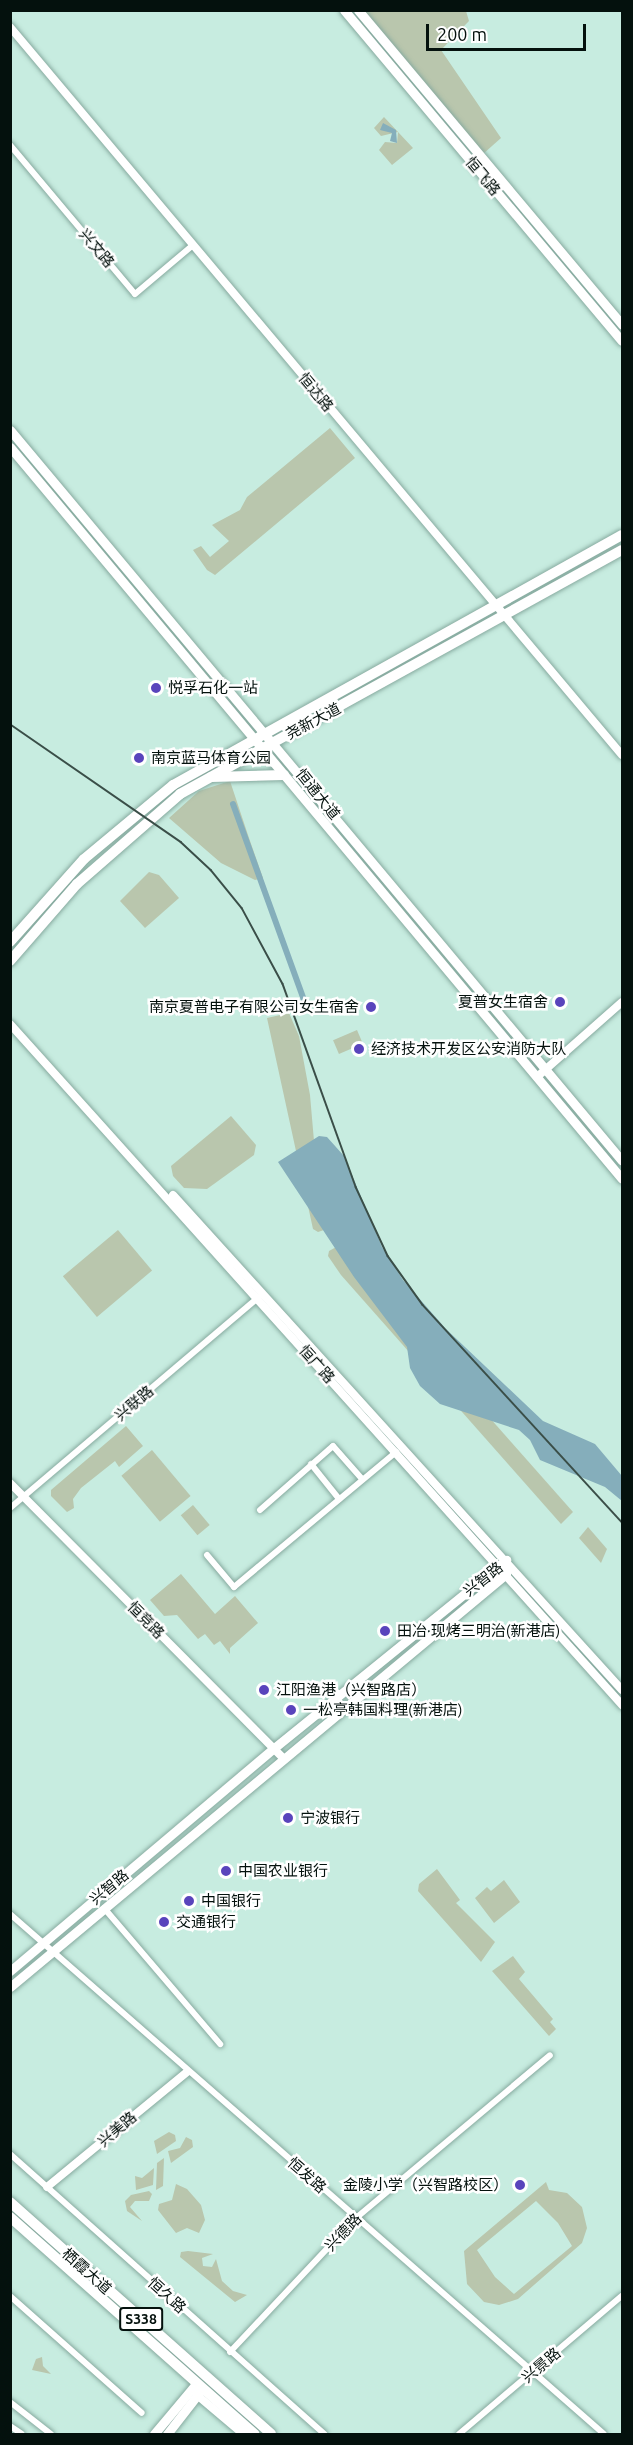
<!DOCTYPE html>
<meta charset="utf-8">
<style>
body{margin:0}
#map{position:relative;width:633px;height:2445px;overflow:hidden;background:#c7ece0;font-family:Ubuntu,"Noto Sans SC",sans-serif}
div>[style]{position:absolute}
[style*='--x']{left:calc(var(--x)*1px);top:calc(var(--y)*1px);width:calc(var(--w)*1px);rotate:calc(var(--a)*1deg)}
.green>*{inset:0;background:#b9c6ad;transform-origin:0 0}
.water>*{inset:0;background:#85aebb}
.canal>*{height:6px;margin:-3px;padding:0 3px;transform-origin:3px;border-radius:3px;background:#85aebb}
.roads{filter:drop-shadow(0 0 2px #87aa9f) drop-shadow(0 0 2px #87aa9f)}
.minor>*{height:6px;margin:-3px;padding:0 3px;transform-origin:3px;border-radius:3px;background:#fff}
.tertiary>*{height:8px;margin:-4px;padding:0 4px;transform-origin:4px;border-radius:4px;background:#fff}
.secondary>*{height:9px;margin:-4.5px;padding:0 4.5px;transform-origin:4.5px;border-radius:4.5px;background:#fff}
.primary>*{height:10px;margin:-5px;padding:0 5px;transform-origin:5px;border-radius:5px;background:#fff}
.rail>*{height:1.5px;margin:-0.75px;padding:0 0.75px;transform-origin:0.75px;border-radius:0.75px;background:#3a4e48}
.dots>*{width:16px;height:16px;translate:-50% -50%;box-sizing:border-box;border:3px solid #fff;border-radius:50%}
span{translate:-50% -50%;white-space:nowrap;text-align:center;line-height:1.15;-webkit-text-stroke:5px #fff;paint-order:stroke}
.shield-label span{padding:2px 4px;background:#fff;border:2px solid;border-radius:4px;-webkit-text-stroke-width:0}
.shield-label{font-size:14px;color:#04110d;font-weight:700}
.street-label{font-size:15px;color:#04110d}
.poi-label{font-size:15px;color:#04110d}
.left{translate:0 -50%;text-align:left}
.right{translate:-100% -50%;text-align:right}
.frame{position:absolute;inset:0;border:12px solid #04110d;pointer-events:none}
.scale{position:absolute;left:426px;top:24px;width:160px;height:27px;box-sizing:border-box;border:3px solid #04110d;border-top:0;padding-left:8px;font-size:18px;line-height:21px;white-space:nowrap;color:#04110d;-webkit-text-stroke:4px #fff;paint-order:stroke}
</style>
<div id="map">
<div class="green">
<i style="clip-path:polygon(364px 11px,466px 11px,469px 21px,441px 50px,501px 138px,483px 154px)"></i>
<i style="clip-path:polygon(384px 117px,413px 148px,392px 165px,379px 150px,385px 142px,397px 143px,398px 132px,381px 136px,374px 128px)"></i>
<i style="clip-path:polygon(330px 428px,355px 458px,215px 575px,207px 570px,193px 550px,201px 546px,210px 557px,229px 541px,212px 525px,240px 510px,247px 497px)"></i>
<i style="clip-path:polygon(230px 781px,249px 838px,263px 878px,255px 880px,221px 863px,169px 818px,199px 791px)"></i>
<i style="clip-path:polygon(149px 872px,159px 875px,179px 898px,145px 928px,120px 901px)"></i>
<i style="clip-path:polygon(289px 1013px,299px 1036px,310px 1095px,318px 1187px,333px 1227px,318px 1232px,313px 1229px,267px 1018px)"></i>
<i style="left:357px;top:1030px;width:15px;height:26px;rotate:67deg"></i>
<i style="clip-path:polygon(231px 1116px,256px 1145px,254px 1155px,207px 1189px,184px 1188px,173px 1176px,171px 1166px)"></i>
<i style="left:118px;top:1230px;width:53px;height:72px;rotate:50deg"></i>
<i style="clip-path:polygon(338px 1246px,573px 1512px,561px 1524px,341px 1275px,328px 1256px,329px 1251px)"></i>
<i style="clip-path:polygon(126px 1426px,143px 1446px,119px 1467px,115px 1461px,81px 1488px,73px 1499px,74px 1508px,67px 1512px,51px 1496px,51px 1490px)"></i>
<i style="left:152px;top:1450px;width:60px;height:40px;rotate:50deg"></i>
<i style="left:193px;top:1505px;width:26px;height:16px;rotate:50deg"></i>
<i style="clip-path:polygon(588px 1527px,607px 1549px,601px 1563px,579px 1538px)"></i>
<i style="clip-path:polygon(181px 1574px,215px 1614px,235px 1596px,258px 1623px,230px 1648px,230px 1654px,220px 1641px,214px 1645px,205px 1634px,198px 1639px,177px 1615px,164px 1616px,150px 1600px)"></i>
<i style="clip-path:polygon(437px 1869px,460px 1900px,456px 1903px,495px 1942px,481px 1962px,418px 1891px,419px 1884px)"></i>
<i style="clip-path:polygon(504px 1880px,520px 1902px,494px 1923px,475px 1898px,487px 1887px,491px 1891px)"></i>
<i style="clip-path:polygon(513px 1956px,525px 1972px,519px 1979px,553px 2019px,550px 2022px,556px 2029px,549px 2036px,492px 1971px)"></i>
<i style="clip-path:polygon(169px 2132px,175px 2135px,176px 2141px,157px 2154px,154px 2141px)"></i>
<i style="clip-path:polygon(186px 2137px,192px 2140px,193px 2147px,171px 2163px,168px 2151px,180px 2148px)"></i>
<i style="clip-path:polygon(164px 2158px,163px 2186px,156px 2190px,157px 2163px)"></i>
<i style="clip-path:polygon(154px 2168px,153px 2185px,136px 2190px,135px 2176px,142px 2178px)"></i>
<i style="clip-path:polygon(evenodd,546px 2182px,549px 2190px,567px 2193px,582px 2207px,587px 2228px,582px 2243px,518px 2299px,499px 2305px,484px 2302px,467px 2284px,464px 2251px,546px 2182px,536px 2201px,558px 2223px,572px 2246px,514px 2294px,495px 2277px,477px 2250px,536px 2201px)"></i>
<i style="clip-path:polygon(176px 2184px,187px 2189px,201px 2205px,205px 2220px,199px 2233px,187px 2228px,176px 2233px,158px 2210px,159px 2204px,172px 2200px)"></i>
<i style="clip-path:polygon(149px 2191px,152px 2194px,149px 2201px,135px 2201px,130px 2207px,142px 2221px,127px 2211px,125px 2201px,131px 2195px)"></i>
<i style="clip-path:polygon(188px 2251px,213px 2254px,202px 2258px,203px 2266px,212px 2267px,216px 2259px,222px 2281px,233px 2291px,247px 2295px,235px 2302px,180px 2257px,181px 2252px)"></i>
<i style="clip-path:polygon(42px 2357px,43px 2366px,51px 2374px,32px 2370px,36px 2359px)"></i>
</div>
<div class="water">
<i style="clip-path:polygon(383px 123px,396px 130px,397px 143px,390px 141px,392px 133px,380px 130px)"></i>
<i style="clip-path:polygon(319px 1136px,327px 1137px,344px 1156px,382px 1247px,403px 1280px,446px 1329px,543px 1421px,595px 1444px,622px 1476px,622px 1501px,605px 1487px,540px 1460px,530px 1440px,519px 1430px,440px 1404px,420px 1386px,410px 1368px,407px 1347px,354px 1277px,278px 1162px)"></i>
</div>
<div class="canal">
<i style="--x:233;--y:804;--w:208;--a:70.1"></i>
</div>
<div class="roads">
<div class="minor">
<i style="--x:10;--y:145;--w:194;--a:50"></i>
<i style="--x:135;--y:294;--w:76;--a:-40.2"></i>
<i style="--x:311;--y:1464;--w:45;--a:51.3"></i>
<i style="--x:10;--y:1508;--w:325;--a:-40.3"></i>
<i style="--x:260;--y:1510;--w:97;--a:-41.2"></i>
<i style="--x:333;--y:1446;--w:44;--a:48.7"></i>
<i style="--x:207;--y:1555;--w:42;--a:49.8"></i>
<i style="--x:234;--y:1587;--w:211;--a:-39.8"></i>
<i style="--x:104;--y:1908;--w:179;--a:49.5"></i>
<i style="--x:10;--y:1914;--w:789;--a:41.2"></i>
<i style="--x:10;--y:2154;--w:421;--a:41.7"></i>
<i style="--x:10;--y:2296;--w:176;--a:41.6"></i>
<i style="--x:230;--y:2352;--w:184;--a:-46.8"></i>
<i style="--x:356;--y:2218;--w:253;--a:-40"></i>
<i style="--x:10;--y:2402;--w:52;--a:38"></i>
<i style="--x:10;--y:2426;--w:14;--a:34"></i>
<i style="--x:459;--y:2434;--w:214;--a:-40.3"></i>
</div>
<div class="tertiary">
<i style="--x:10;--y:27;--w:951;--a:49.95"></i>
<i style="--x:10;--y:1024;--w:916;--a:48.05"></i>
<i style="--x:537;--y:1077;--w:113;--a:-41.4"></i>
<i style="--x:173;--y:1195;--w:668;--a:47.79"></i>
<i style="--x:10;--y:1483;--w:386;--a:45.2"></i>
<i style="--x:47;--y:2187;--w:181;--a:-39.4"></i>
<i style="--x:197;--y:2395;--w:60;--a:40.3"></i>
</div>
<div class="secondary">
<i style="--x:344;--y:10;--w:432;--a:50"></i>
<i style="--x:358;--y:10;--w:411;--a:50"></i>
<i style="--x:10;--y:430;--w:953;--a:50.06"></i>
<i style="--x:10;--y:447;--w:954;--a:50.1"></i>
<i style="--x:10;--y:1971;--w:346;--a:-40.2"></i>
<i style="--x:274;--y:1748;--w:299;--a:-39"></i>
<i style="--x:10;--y:1987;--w:645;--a:-39.78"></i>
<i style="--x:506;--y:1574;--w:14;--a:-90"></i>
<i style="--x:154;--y:2434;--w:65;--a:-50"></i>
<i style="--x:167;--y:2434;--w:57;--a:-52.1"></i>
</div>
<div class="primary">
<i style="--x:211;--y:777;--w:73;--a:-1.6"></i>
<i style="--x:10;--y:942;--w:111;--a:-48.3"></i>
<i style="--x:84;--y:859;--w:116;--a:-39.7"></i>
<i style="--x:173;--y:785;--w:514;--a:-29.11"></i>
<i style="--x:10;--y:961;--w:102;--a:-49"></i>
<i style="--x:77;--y:884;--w:137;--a:-41.1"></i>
<i style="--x:180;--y:794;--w:505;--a:-28.9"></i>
<i style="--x:10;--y:2202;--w:349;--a:41.6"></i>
<i style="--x:10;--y:2217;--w:327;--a:41.6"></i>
</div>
</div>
<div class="rail">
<i style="--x:10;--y:724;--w:208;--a:34.6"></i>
<i style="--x:181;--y:842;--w:41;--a:43"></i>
<i style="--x:211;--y:870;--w:49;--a:50.8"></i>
<i style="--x:242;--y:908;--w:86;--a:61.7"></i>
<i style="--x:283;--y:984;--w:216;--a:70.2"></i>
<i style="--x:356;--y:1187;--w:76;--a:65.1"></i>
<i style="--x:388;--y:1256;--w:60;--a:54.5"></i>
<i style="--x:423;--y:1305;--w:294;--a:47.5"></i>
</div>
<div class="dots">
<i style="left:156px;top:688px;background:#5944bc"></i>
<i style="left:139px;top:758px;background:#5944bc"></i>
<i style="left:560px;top:1002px;background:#5944bc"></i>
<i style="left:371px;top:1007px;background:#5944bc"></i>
<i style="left:359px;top:1049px;background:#5944bc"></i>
<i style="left:385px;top:1631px;background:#5944bc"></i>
<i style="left:264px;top:1690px;background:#5944bc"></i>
<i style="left:291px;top:1710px;background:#5944bc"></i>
<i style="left:288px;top:1818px;background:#5944bc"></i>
<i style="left:226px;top:1871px;background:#5944bc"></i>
<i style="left:189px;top:1901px;background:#5944bc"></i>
<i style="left:164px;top:1922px;background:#5944bc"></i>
<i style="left:520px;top:2185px;background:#5944bc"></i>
</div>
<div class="shield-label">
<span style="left:141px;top:2319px">S338</span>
</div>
<div class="street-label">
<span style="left:483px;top:176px;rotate:50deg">恒飞路</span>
<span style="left:97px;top:248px;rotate:50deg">兴文路</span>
<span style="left:316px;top:392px;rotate:50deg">恒达路</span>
<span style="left:313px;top:721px;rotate:-28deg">尧新大道</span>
<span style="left:318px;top:794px;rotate:51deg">恒通大道</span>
<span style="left:317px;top:1364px;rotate:48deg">恒广路</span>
<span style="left:134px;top:1403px;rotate:-40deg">兴联路</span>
<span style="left:483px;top:1579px;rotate:-38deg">兴智路</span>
<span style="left:146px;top:1620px;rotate:45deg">恒竞路</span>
<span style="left:109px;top:1887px;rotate:-40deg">兴智路</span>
<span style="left:117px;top:2129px;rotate:-40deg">兴美路</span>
<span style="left:307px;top:2175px;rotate:41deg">恒发路</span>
<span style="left:343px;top:2232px;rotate:-46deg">兴德路</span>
<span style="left:87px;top:2271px;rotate:42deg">栖霞大道</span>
<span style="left:167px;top:2295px;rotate:42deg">恒久路</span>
<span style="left:541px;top:2365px;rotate:-40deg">兴景路</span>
</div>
<div class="poi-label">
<span class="left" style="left:168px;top:688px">悦孚石化一站</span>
<span class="left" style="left:151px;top:758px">南京蓝马体育公园</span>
<span class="right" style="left:548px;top:1002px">夏普女生宿舍</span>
<span class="right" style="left:359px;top:1007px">南京夏普电子有限公司女生宿舍</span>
<span class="left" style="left:371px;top:1049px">经济技术开发区公安消防大队</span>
<span class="left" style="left:397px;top:1631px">田冶·现烤三明治(新港店)</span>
<span class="left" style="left:276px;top:1690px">江阳渔港（兴智路店）</span>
<span class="left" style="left:303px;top:1710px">一松亭韩国料理(新港店)</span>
<span class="left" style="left:300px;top:1818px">宁波银行</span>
<span class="left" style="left:238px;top:1871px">中国农业银行</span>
<span class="left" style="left:201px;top:1901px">中国银行</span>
<span class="left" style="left:176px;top:1922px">交通银行</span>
<span class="right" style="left:508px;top:2185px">金陵小学（兴智路校区）</span>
</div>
<div class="frame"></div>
<div class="scale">200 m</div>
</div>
